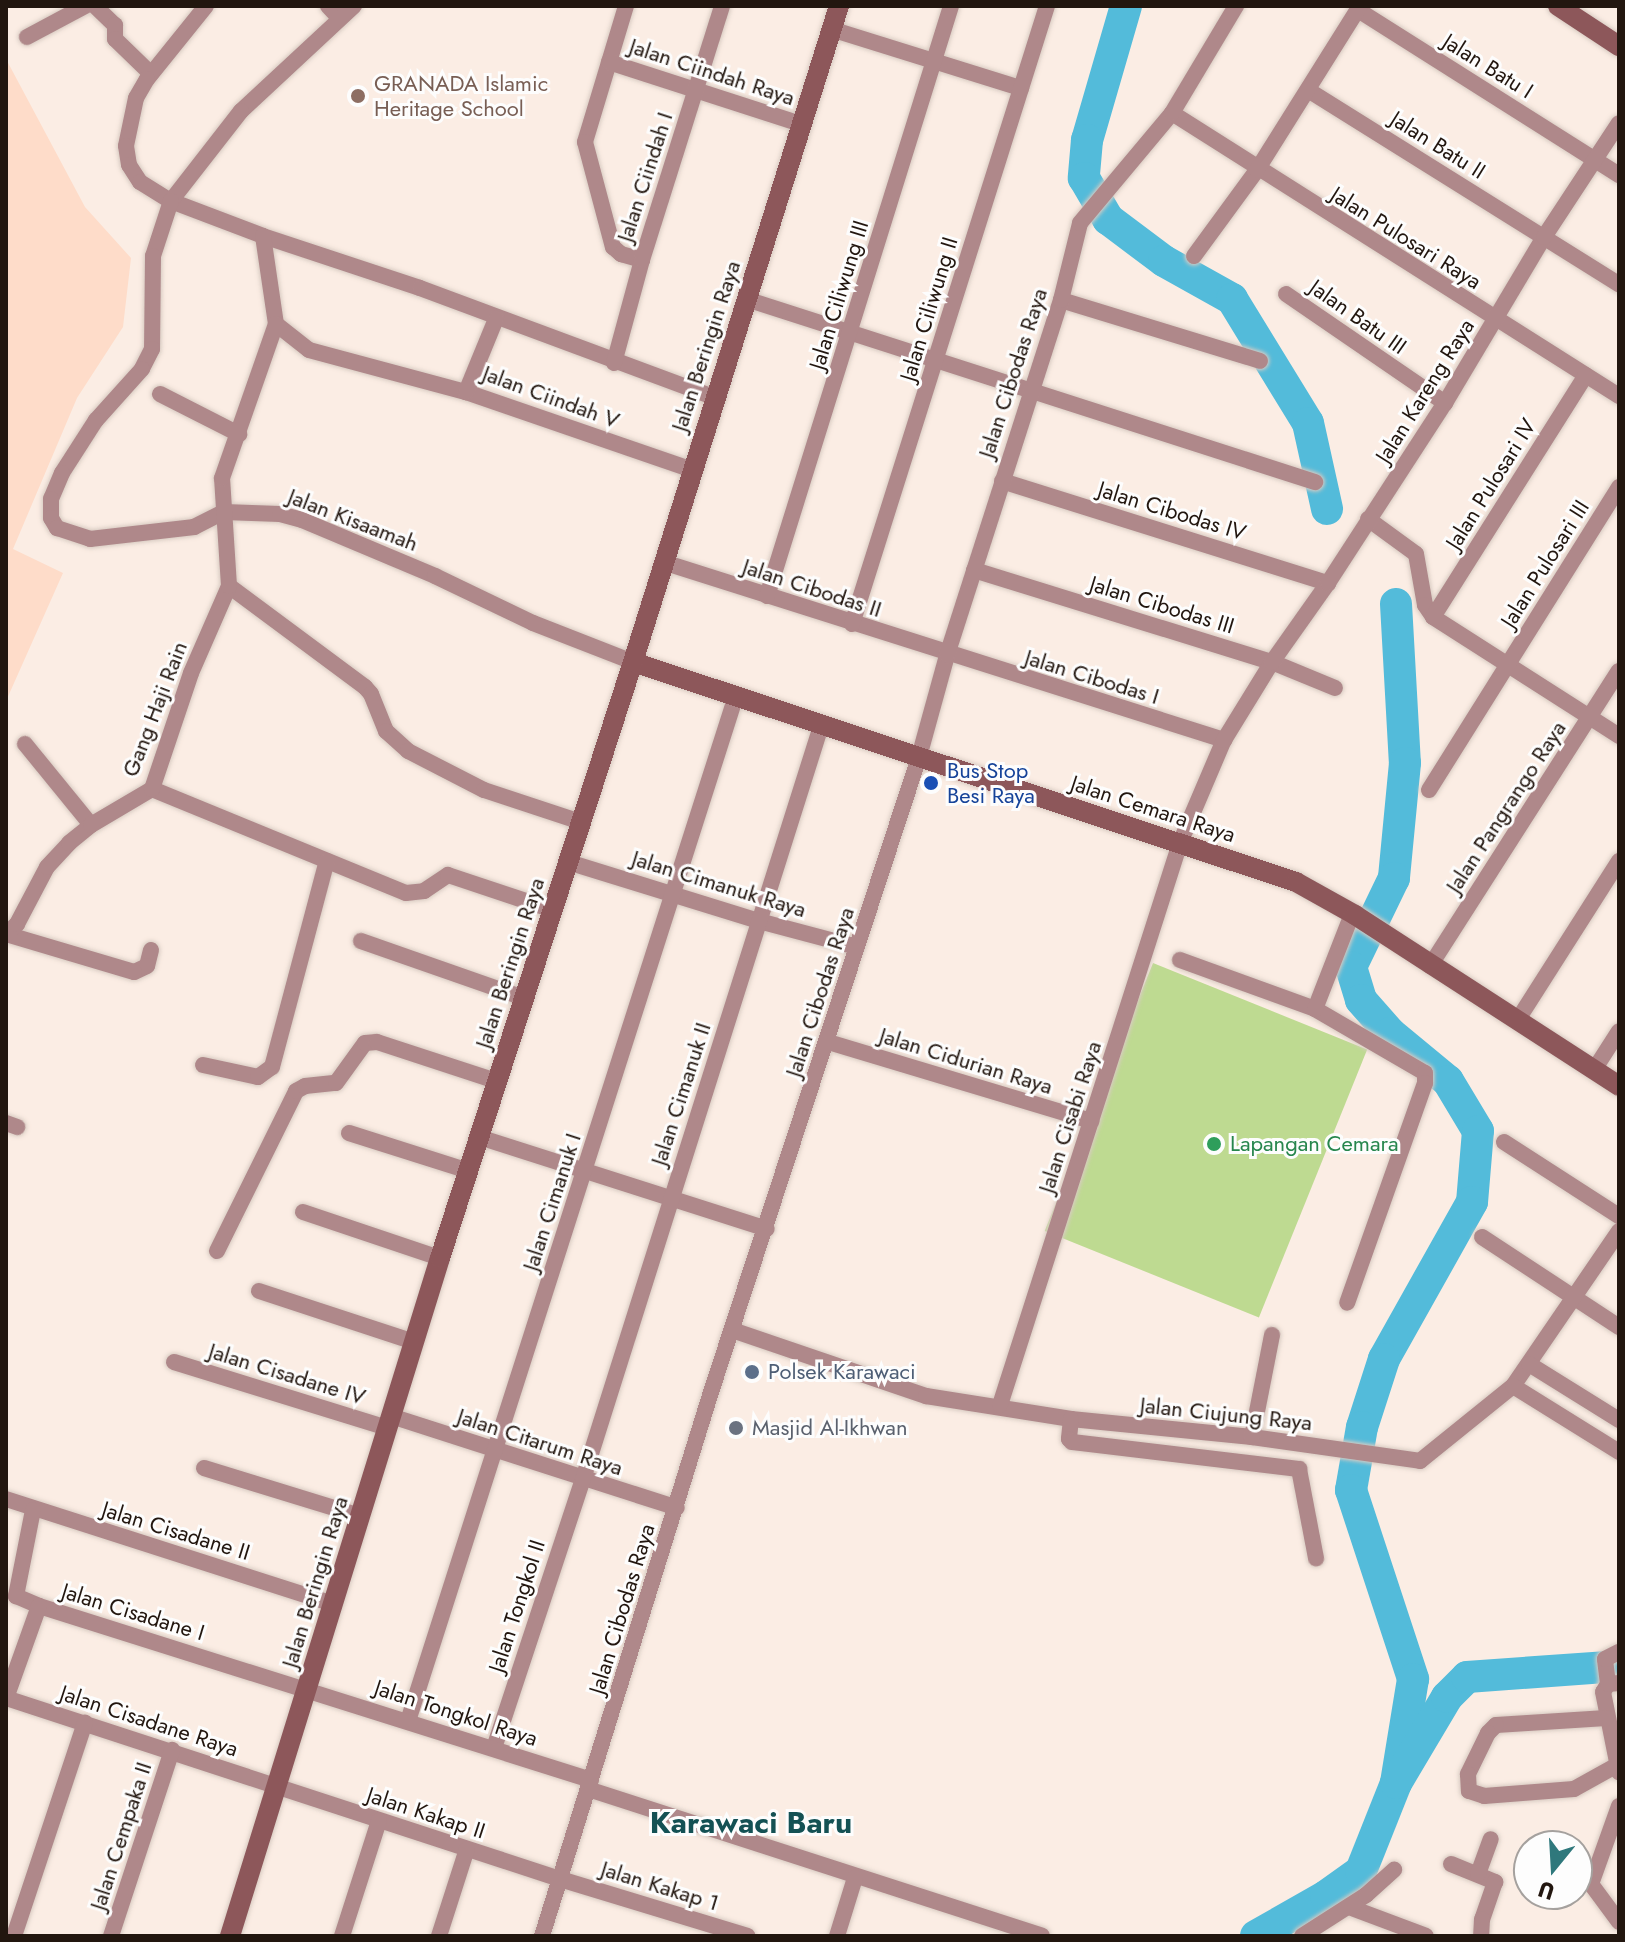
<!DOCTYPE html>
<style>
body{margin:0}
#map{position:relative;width:1625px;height:1942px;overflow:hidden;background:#fbede4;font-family:Jost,sans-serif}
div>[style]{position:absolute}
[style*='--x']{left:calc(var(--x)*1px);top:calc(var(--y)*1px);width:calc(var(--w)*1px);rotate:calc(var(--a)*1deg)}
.built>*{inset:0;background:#fedcc9}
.green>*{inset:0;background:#beda91;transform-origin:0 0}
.river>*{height:32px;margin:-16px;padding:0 16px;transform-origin:16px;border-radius:16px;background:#53bbda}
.roads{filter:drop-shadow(0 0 2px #d8cbc2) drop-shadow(0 0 2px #d8cbc2)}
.street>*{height:16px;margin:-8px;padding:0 8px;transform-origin:8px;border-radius:8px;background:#af888a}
.secondary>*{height:20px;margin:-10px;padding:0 10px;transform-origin:10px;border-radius:10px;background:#8d575a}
.dots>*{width:22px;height:22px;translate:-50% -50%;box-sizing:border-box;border:4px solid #fdfdfd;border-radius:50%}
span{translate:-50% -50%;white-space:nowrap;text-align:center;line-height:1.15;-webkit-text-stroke:6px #fdfdfd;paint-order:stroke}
.street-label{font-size:22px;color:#22160f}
.education-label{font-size:22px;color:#785e54}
.left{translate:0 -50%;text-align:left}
.transit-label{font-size:22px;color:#164399}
.leisure-label{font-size:22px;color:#27864d}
.service-label{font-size:22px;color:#4e5e75}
.worship-label{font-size:22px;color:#5b616d}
.district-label{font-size:30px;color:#145154;font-weight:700}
.frame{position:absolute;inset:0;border:8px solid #22160f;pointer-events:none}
.north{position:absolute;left:1513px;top:1830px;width:80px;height:80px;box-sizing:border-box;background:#fdfdfd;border:2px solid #a5a19e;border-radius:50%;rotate:198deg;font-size:22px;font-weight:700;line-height:32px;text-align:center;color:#22160f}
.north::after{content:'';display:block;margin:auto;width:28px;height:36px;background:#2f787c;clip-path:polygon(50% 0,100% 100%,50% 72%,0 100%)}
</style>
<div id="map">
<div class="built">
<i style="clip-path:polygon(6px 59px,85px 207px,131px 258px,123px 327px,77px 398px,13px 549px,63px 573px,6px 701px)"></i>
</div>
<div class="green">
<i style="left:1153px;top:963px;width:231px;height:289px;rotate:22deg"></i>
</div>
<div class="river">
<i style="--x:1126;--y:6;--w:140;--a:106.2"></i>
<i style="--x:1087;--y:140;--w:38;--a:95"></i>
<i style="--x:1084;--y:178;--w:48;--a:59.7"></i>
<i style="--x:1108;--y:219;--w:70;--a:36.9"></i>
<i style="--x:1164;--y:261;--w:78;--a:29.2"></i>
<i style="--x:1232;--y:299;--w:145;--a:58.5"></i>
<i style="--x:1308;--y:423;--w:88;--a:77.5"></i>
<i style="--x:1396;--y:604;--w:159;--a:86.8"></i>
<i style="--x:1405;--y:763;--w:116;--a:95.5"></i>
<i style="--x:1394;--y:878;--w:99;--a:115.8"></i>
<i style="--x:1351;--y:967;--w:34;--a:73"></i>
<i style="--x:1361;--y:1000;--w:44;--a:48.7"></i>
<i style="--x:1390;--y:1033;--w:75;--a:39.6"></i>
<i style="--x:1448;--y:1081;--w:58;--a:59"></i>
<i style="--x:1478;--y:1131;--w:71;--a:94.8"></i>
<i style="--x:1472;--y:1202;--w:180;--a:119.3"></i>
<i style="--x:1384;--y:1359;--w:71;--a:107.9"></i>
<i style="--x:1362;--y:1427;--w:64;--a:99.9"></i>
<i style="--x:1351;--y:1490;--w:199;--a:71.8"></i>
<i style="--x:1413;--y:1679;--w:105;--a:99.3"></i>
<i style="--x:1256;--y:1936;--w:81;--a:-29.7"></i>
<i style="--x:1326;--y:1896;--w:43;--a:-35.5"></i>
<i style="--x:1361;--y:1871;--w:95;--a:-68.3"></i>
<i style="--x:1396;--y:1783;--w:100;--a:-59.3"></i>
<i style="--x:1447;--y:1697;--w:28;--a:-45"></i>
<i style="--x:1467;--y:1677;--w:152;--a:-4.1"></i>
</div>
<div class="roads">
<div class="street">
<i style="--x:95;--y:6;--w:28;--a:44"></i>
<i style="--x:115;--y:25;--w:14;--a:90"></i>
<i style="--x:115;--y:39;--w:50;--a:44.2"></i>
<i style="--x:206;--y:6;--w:94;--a:128.9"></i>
<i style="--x:147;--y:79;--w:22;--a:120"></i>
<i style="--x:136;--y:98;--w:49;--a:101.8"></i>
<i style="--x:126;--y:146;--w:19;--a:81"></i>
<i style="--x:129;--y:165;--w:20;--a:57"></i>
<i style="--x:140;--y:182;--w:36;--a:32"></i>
<i style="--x:171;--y:201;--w:98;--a:20.8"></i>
<i style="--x:263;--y:236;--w:165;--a:18.3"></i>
<i style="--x:420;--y:288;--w:315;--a:20.4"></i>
<i style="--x:328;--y:6;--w:16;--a:47"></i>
<i style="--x:354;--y:6;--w:154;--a:137.1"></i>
<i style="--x:241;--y:111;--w:114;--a:127.9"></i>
<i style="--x:171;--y:201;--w:58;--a:108.1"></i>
<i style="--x:153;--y:256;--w:93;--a:90.6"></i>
<i style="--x:152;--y:349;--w:22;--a:117"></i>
<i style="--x:142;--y:369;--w:69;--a:132"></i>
<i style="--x:96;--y:420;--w:63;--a:122.7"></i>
<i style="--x:62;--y:473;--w:28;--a:113"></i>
<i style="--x:51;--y:499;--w:19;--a:90"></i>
<i style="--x:51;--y:518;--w:12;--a:59"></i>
<i style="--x:57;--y:528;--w:35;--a:18"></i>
<i style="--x:90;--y:539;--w:105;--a:-6.6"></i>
<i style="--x:194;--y:527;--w:34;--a:-27"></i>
<i style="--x:224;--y:512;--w:56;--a:2"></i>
<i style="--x:280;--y:514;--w:23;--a:15"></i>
<i style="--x:302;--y:520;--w:144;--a:22.8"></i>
<i style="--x:435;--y:576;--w:109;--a:25.6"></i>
<i style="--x:533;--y:623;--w:107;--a:21.3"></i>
<i style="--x:626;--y:6;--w:142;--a:106.8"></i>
<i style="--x:585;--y:142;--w:109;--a:75.1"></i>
<i style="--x:613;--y:247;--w:11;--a:41"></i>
<i style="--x:621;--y:254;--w:22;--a:16"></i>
<i style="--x:1358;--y:10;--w:309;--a:32.3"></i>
<i style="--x:831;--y:29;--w:199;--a:17.3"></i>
<i style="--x:27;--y:37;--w:66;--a:-28.1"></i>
<i style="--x:609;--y:62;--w:202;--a:17.9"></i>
<i style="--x:1308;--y:90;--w:367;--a:32"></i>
<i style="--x:1172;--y:113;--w:529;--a:32.34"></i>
<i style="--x:263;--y:236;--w:89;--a:81.6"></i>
<i style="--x:276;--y:324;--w:42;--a:38.2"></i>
<i style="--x:309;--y:350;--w:163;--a:15"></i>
<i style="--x:466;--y:392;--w:239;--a:19"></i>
<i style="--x:1194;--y:256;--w:107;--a:-53.8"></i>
<i style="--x:1257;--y:170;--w:194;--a:-57.9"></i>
<i style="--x:1286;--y:294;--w:193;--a:34.4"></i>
<i style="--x:746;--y:299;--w:598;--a:17.83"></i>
<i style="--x:1061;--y:300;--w:208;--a:17"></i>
<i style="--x:614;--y:363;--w:107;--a:-74.8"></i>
<i style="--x:642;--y:260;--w:266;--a:-72.5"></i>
<i style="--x:466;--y:392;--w:79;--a:-67.7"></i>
<i style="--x:160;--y:394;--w:89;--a:26.9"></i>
<i style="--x:1002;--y:481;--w:342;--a:17.4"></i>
<i style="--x:1368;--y:519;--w:59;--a:36.1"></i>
<i style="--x:1416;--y:554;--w:52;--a:80"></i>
<i style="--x:1425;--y:605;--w:14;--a:56"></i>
<i style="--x:1433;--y:617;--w:221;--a:32.6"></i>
<i style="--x:663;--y:562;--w:589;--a:17.6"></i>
<i style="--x:974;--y:570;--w:312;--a:17.2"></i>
<i style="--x:1272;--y:662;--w:68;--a:22.4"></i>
<i style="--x:229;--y:586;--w:169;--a:36.6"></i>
<i style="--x:365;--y:687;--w:9;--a:49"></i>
<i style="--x:371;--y:694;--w:40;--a:68"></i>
<i style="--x:386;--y:731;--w:30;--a:42"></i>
<i style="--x:408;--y:751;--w:85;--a:27.2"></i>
<i style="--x:484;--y:790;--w:102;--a:18.3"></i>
<i style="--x:767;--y:596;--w:618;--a:-72.68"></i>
<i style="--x:1433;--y:617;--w:286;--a:-57.7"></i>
<i style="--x:852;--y:624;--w:648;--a:-72.49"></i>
<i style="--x:25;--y:744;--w:104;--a:50.8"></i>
<i style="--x:152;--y:789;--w:274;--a:22.3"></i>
<i style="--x:406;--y:893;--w:18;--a:-6"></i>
<i style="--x:424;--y:891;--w:29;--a:-34"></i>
<i style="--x:448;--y:875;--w:111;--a:18.4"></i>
<i style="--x:1429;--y:790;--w:358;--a:-57.9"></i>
<i style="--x:568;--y:862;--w:200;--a:17.2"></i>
<i style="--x:759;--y:921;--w:101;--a:14.9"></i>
<i style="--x:361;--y:941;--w:173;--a:19.3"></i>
<i style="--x:151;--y:950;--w:16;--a:104"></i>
<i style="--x:147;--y:966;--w:14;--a:155"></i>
<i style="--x:134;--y:972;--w:134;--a:-163.5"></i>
<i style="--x:6;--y:934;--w:15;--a:-42"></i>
<i style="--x:17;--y:924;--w:64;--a:-62.2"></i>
<i style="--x:47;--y:867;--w:33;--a:-47"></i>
<i style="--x:69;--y:843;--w:28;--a:-39"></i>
<i style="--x:91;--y:825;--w:71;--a:-30.5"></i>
<i style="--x:152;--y:789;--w:122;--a:-71.4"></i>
<i style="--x:191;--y:673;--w:95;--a:-66.4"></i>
<i style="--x:229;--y:586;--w:108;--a:-93.7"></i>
<i style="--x:222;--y:478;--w:163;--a:-70.7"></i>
<i style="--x:1180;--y:960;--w:144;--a:19.9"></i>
<i style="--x:1315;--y:1009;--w:127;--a:30.2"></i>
<i style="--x:1425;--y:1073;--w:10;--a:90"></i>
<i style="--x:1425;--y:1083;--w:233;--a:109.5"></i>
<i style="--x:1430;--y:966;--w:350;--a:-57.4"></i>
<i style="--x:1315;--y:1009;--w:102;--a:-68.7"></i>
<i style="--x:1517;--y:1021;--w:190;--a:-57.5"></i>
<i style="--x:828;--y:1042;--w:275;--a:16.7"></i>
<i style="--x:203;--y:1065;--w:56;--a:12.3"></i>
<i style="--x:258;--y:1077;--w:17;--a:-36"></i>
<i style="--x:272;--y:1067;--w:213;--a:-75.1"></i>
<i style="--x:1594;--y:1070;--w:46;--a:-57.3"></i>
<i style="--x:6;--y:1123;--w:12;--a:20"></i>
<i style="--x:349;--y:1133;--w:126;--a:17.6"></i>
<i style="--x:479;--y:1137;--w:302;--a:17.7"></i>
<i style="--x:1504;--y:1142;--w:137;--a:32.8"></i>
<i style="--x:303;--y:1212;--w:145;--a:18.6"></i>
<i style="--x:1482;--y:1237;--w:164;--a:33.3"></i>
<i style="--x:217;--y:1251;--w:178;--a:-63.7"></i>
<i style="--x:296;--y:1091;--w:10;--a:-29"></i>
<i style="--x:305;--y:1086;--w:31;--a:-6"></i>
<i style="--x:336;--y:1083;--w:49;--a:-54.1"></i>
<i style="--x:365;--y:1043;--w:12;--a:-5"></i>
<i style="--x:377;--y:1042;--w:125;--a:18.1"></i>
<i style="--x:259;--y:1291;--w:163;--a:18.2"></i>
<i style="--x:732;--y:1330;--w:205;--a:18.8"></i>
<i style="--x:926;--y:1396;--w:147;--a:9"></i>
<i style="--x:1071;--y:1419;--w:182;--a:5.7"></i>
<i style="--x:1252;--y:1437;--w:170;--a:8.1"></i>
<i style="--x:1420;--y:1461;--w:119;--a:-38.9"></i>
<i style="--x:1513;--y:1386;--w:188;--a:-55.6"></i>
<i style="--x:174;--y:1362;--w:223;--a:17.2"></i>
<i style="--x:1529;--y:1364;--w:106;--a:31.9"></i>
<i style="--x:1513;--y:1386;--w:125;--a:31.9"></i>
<i style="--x:1000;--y:1405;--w:590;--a:-72.24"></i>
<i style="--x:1180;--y:843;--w:112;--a:-66.9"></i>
<i style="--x:1224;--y:740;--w:92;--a:-58.4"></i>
<i style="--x:1272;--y:662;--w:97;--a:-54.7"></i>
<i style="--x:1328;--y:583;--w:215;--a:-57"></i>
<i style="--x:1445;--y:403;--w:193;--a:-59.2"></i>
<i style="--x:1544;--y:237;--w:136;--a:-56.7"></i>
<i style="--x:391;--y:1416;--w:300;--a:17.8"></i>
<i style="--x:1071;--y:1419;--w:20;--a:96"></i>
<i style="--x:1069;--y:1439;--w:4;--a:45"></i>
<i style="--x:1072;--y:1442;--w:229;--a:6.8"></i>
<i style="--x:1299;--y:1469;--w:91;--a:79.2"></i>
<i style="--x:1252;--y:1437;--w:104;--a:-78.9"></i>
<i style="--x:204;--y:1468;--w:163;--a:17.1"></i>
<i style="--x:6;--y:1499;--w:344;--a:17.8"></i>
<i style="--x:33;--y:1510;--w:88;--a:101.2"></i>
<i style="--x:16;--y:1596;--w:25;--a:23"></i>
<i style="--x:1619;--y:1683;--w:11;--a:175"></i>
<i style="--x:1608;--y:1684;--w:9;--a:122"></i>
<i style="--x:1603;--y:1692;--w:82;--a:78.7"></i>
<i style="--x:1608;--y:1684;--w:25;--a:-97"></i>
<i style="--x:1605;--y:1659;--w:16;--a:-27"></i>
<i style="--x:1606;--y:1718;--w:110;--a:176.4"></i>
<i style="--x:1496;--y:1725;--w:11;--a:135"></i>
<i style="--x:1488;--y:1733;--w:46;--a:116"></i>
<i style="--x:1468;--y:1774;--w:17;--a:87"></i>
<i style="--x:1469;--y:1791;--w:16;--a:18"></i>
<i style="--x:1484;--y:1796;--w:90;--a:-4.4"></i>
<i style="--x:1574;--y:1789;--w:51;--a:-29.1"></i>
<i style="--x:408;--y:1721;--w:1076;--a:-72.26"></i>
<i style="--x:494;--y:1748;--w:283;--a:-71.7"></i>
<i style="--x:583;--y:1479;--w:793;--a:-72.46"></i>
<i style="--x:591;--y:1780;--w:579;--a:-162.5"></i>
<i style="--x:39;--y:1606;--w:98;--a:109.7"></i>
<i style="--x:6;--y:1698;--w:583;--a:18.09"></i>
<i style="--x:560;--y:1879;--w:196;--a:16.9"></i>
<i style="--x:588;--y:1789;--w:477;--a:17.9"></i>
<i style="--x:1619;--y:1806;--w:83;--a:109.7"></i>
<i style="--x:1591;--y:1884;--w:47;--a:53.6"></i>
<i style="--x:1451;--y:1864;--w:48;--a:22.2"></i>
<i style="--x:1495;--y:1882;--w:39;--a:109"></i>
<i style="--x:1482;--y:1919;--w:17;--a:93"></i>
<i style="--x:1478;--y:1874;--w:37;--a:-70"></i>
<i style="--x:1349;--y:1907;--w:82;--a:20.6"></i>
<i style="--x:14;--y:1936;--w:225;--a:-71.6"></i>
<i style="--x:111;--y:1936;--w:196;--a:-71.8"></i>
<i style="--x:342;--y:1936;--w:121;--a:-72.2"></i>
<i style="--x:439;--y:1936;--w:91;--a:-72.2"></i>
<i style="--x:542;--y:1936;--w:573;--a:-72.74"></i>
<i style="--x:712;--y:1389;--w:665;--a:-71.86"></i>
<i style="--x:919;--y:757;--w:106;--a:-74.6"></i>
<i style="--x:947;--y:655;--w:373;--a:-72.2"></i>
<i style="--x:1061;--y:300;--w:79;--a:-76.1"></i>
<i style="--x:1080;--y:223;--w:143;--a:-50.1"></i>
<i style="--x:1172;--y:113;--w:125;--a:-59.1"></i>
<i style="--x:837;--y:1936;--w:61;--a:-72.8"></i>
<i style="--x:1302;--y:1936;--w:76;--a:-32.6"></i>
<i style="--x:1366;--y:1895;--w:38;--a:-42"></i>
</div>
<div class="secondary">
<i style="--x:1558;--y:6;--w:73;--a:33.3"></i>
<i style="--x:633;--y:662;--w:699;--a:18.36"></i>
<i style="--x:1296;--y:882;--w:68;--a:29.2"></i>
<i style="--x:1355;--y:915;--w:315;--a:32.9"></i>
<i style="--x:230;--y:1936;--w:710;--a:-72.79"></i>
<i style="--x:440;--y:1258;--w:626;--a:-72.06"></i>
<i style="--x:633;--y:662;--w:688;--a:-72.57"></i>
</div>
</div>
<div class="dots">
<i style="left:358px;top:96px;background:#8d6e63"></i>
<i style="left:931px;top:783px;background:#1a4fb4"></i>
<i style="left:1214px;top:1144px;background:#2e9e5b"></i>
<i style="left:752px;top:1372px;background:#5c6f8a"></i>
<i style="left:736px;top:1428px;background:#6b7280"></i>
</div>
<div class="street-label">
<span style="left:1488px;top:66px;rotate:32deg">Jalan Batu I</span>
<span style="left:712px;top:72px;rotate:18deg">Jalan Ciindah Raya</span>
<span style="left:1438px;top:145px;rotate:32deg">Jalan Batu II</span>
<span style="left:645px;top:177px;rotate:-72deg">Jalan Ciindah I</span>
<span style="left:1406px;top:238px;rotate:32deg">Jalan Pulosari Raya</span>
<span style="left:839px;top:295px;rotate:-73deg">Jalan Ciliwung III</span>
<span style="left:929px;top:309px;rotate:-73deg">Jalan Ciliwung II</span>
<span style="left:1358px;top:317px;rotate:35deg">Jalan Batu III</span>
<span style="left:706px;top:346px;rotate:-72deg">Jalan Beringin Raya</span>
<span style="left:1013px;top:373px;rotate:-72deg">Jalan Cibodas Raya</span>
<span style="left:1425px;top:391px;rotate:-58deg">Jalan Kareng Raya</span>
<span style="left:551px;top:397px;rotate:20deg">Jalan Ciindah V</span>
<span style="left:1491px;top:484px;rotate:-58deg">Jalan Pulosari IV</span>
<span style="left:1172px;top:511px;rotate:17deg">Jalan Cibodas IV</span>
<span style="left:353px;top:520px;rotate:21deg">Jalan Kisaamah</span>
<span style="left:1545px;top:564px;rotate:-58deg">Jalan Pulosari III</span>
<span style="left:812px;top:588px;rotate:18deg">Jalan Cibodas II</span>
<span style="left:1162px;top:605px;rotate:17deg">Jalan Cibodas III</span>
<span style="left:1092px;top:677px;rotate:17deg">Jalan Cibodas I</span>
<span style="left:155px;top:709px;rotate:-69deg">Gang Haji Rain</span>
<span style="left:1506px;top:807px;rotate:-57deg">Jalan Pangrango Raya</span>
<span style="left:1153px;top:809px;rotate:18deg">Jalan Cemara Raya</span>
<span style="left:719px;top:884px;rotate:17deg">Jalan Cimanuk Raya</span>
<span style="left:510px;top:963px;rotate:-72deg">Jalan Beringin Raya</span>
<span style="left:820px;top:992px;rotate:-72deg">Jalan Cibodas Raya</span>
<span style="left:966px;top:1061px;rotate:17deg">Jalan Cidurian Raya</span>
<span style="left:681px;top:1094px;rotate:-72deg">Jalan Cimanuk II</span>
<span style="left:1070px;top:1117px;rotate:-72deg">Jalan Cisabi Raya</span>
<span style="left:552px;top:1202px;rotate:-72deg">Jalan Cimanuk I</span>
<span style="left:287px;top:1374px;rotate:17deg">Jalan Cisadane IV</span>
<span style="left:1226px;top:1414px;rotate:6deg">Jalan Ciujung Raya</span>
<span style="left:540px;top:1442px;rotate:18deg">Jalan Citarum Raya</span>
<span style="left:176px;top:1531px;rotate:17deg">Jalan Cisadane II</span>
<span style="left:315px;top:1582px;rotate:-73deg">Jalan Beringin Raya</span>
<span style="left:517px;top:1606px;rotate:-72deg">Jalan Tongkol II</span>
<span style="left:622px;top:1609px;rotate:-73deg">Jalan Cibodas Raya</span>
<span style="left:133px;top:1612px;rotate:17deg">Jalan Cisadane I</span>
<span style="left:456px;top:1713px;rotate:18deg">Jalan Tongkol Raya</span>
<span style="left:149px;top:1721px;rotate:18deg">Jalan Cisadane Raya</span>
<span style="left:426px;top:1813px;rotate:18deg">Jalan Kakap II</span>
<span style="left:121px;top:1836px;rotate:-72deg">Jalan Cempaka II</span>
<span style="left:660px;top:1886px;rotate:17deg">Jalan Kakap 1</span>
</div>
<div class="education-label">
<span class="left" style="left:374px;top:96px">GRANADA Islamic<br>Heritage School</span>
</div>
<div class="transit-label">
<span class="left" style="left:947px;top:783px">Bus Stop<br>Besi Raya</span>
</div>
<div class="leisure-label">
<span class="left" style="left:1230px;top:1144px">Lapangan Cemara</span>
</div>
<div class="service-label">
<span class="left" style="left:768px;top:1372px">Polsek Karawaci</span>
</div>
<div class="worship-label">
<span class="left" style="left:752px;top:1428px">Masjid Al-Ikhwan</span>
</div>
<div class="district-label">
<span style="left:751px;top:1823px">Karawaci Baru</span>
</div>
<div class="frame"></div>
<div class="north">U</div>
</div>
